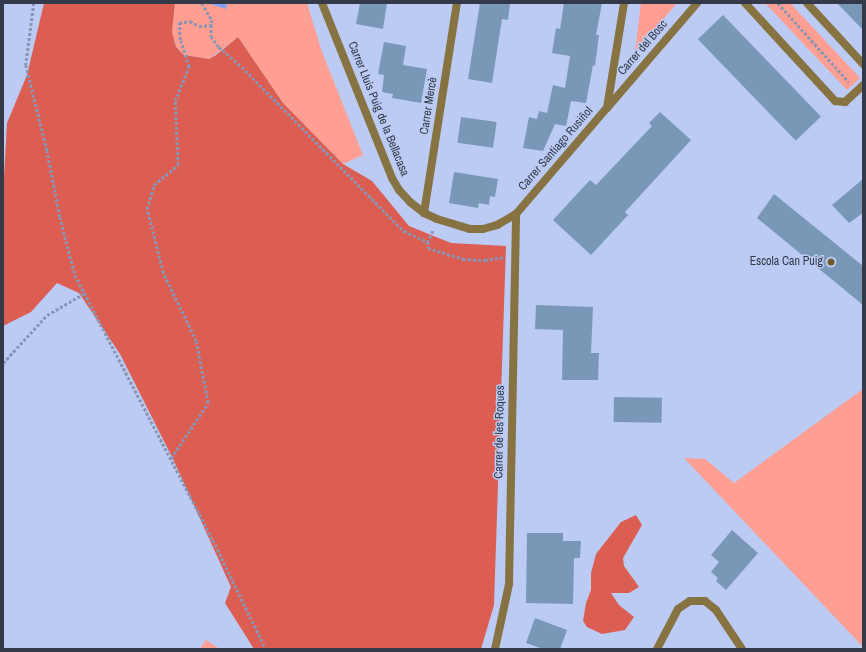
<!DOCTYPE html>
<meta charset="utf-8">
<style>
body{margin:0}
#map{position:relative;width:866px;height:652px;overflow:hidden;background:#bbcbf3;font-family:"Archivo Narrow",sans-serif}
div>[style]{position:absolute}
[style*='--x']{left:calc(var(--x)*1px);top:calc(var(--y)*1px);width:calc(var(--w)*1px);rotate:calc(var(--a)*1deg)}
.green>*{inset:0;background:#ff9f93}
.forest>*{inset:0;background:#dc5e52}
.water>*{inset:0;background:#82a1f5}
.building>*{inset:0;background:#7998b7;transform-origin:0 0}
.path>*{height:2.5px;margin-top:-1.25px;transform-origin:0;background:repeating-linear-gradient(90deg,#8995b4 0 3px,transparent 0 5px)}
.minor>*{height:8px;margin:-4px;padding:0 4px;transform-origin:4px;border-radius:4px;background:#877341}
.dots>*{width:11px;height:11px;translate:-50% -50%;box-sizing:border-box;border:2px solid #bbcbf3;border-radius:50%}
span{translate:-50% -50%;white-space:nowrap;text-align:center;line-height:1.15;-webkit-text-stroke:3px #bbcbf3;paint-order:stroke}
.street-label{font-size:12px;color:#333949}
.poi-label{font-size:12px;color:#333949}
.right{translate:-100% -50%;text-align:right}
.frame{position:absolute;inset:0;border:4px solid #333949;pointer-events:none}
</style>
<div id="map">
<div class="green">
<i style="clip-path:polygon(175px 3px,307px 3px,322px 52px,363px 155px,343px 164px,283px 103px,238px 37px,209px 59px,184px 55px,176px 47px,172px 32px)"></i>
<i style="clip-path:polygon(641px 3px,677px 3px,635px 52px)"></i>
<i style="clip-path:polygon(765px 3px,790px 3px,860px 78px,847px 90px)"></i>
<i style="clip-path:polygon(863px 389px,863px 647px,684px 458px,705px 459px,734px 483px)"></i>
<i style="clip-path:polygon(206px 640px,220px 649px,200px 649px)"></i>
</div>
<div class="forest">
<i style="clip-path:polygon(44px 3px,175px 3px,172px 32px,176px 47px,184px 55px,209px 59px,216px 55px,238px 37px,283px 103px,343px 164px,372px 181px,409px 226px,451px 243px,506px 246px,494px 605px,481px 649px,254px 649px,225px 603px,231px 587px,173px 459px,120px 354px,79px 293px,57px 283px,31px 312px,3px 326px,3px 195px,7px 123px,27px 75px)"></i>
<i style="clip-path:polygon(636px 515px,642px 525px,623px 558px,624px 566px,639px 587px,629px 593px,611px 593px,619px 605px,634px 617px,625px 630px,602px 634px,587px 627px,583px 621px,586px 603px,591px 590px,591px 573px,596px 554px,621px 522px)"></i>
</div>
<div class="water">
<i style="clip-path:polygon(207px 3px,227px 3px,226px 9px)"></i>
</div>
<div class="building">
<i style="clip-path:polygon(360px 3px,387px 3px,383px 29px,356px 24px)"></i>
<i style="clip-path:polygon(480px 3px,510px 3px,508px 20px,502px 19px,492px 83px,468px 79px)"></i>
<i style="clip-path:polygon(564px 3px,602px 3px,596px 35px,599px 35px,595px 66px,593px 65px,586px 103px,571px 101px,566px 126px,555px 124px,543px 151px,523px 148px,529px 117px,537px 119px,539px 111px,547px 113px,553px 85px,565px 88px,570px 56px,552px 53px,556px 28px,560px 29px)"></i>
<i style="clip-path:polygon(837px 3px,863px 3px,863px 30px)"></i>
<i style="left:723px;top:15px;width:141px;height:35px;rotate:46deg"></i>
<i style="clip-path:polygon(384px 42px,406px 46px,403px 65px,427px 69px,421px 103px,392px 98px,393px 94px,382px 92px,384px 75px,378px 74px)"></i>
<i style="clip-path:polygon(660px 112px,691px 140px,625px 212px,628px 215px,591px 255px,553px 220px,590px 180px,596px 185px,652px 126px,649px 123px)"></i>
<i style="left:461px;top:117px;width:36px;height:26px;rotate:8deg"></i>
<i style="clip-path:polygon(454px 172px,498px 179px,495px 197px,490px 196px,489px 205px,479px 203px,478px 208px,449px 203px)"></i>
<i style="clip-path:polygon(863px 179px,863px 213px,849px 223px,832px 205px)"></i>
<i style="clip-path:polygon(774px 194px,863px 266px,863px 305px,757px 218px)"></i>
<i style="clip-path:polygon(536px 305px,593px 307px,591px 353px,599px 353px,598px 380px,562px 380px,563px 330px,535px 329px)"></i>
<i style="left:614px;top:397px;width:48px;height:25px;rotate:1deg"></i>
<i style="clip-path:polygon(732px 530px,758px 553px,726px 590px,716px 581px,718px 578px,711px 572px,719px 562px,711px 555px)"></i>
<i style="clip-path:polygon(527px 533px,563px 533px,563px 541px,581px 541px,580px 558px,574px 558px,573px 604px,526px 603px)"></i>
<i style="clip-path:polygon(535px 618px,567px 630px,560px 649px,543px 649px,526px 643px)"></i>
</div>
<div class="path">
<i style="--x:34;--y:3;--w:63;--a:97.4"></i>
<i style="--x:26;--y:65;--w:88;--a:76.1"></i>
<i style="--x:47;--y:150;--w:68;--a:79"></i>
<i style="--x:60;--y:217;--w:60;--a:75.5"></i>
<i style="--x:75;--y:275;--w:299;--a:62.5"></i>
<i style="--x:213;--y:540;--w:121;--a:64.1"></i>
<i style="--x:202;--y:3;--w:20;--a:60"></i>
<i style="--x:212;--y:20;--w:16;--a:94"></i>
<i style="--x:211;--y:36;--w:14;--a:54"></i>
<i style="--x:219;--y:47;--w:30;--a:41"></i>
<i style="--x:242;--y:67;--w:231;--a:45.4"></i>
<i style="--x:404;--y:231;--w:26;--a:25"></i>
<i style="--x:778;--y:3;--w:106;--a:48.1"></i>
<i style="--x:433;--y:231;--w:12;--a:114"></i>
<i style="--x:428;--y:242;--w:6;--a:90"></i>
<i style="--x:428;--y:248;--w:37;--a:17"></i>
<i style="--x:463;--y:259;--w:22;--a:3"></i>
<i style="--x:485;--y:260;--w:18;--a:-9"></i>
<i style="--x:3;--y:363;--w:65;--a:-47.5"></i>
<i style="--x:47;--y:315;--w:44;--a:-30.1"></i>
<i style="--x:171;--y:458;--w:66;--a:-56.1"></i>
<i style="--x:208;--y:403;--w:63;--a:-101"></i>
<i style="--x:196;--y:341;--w:76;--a:-115.9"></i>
<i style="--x:163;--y:273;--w:66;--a:-104"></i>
<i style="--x:147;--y:209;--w:25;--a:-74"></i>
<i style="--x:154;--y:185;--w:31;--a:-40"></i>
<i style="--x:178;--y:165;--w:64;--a:-92.7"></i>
<i style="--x:175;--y:101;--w:37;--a:-68"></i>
<i style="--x:189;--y:67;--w:28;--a:-108"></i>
<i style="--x:180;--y:40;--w:17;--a:-93"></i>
<i style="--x:179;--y:23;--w:11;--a:-10"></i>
<i style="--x:190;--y:21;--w:10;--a:29"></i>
<i style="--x:199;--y:26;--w:13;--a:-4"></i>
</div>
<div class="minor">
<i style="--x:322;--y:3;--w:188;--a:68.2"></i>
<i style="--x:392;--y:178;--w:14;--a:60"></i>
<i style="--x:399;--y:190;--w:16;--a:47"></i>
<i style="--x:410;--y:202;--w:18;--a:38"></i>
<i style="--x:424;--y:213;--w:14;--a:25"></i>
<i style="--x:437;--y:219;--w:34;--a:17"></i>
<i style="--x:470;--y:229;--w:13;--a:0"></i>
<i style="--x:483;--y:229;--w:15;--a:-16"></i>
<i style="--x:497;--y:225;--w:22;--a:-30"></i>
<i style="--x:516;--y:214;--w:140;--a:-49.4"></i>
<i style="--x:607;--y:108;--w:106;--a:-80.8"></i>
<i style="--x:745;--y:3;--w:133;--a:47.4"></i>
<i style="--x:835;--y:101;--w:10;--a:6"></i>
<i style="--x:845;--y:102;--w:25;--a:-43"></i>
<i style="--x:807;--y:3;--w:83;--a:47.4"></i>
<i style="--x:608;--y:107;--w:137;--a:-49.4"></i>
<i style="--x:424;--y:213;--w:213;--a:-81.1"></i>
<i style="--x:495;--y:649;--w:66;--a:-77.8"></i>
<i style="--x:509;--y:584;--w:370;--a:-88.9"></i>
<i style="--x:657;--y:649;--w:45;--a:-62.3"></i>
<i style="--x:678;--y:609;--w:14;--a:-34"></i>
<i style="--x:690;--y:601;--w:15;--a:0"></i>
<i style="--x:705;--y:601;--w:14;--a:39"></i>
<i style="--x:716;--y:610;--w:47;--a:56.3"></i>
</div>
<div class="dots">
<i style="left:831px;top:262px;background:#6f5c2a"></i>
</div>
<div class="street-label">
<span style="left:643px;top:48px;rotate:-49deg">Carrer del Bosc</span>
<span style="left:429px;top:106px;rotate:-81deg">Carrer Mercè</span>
<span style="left:378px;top:109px;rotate:68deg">Carrer Lluís Puig de la Bellacasa</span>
<span style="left:556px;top:149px;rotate:-49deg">Carrer Santiago Rusiñol</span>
<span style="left:500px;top:432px;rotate:-89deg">Carrer de les Roques</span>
</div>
<div class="poi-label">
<span class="right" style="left:823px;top:262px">Escola Can Puig</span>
</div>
<div class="frame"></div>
</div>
